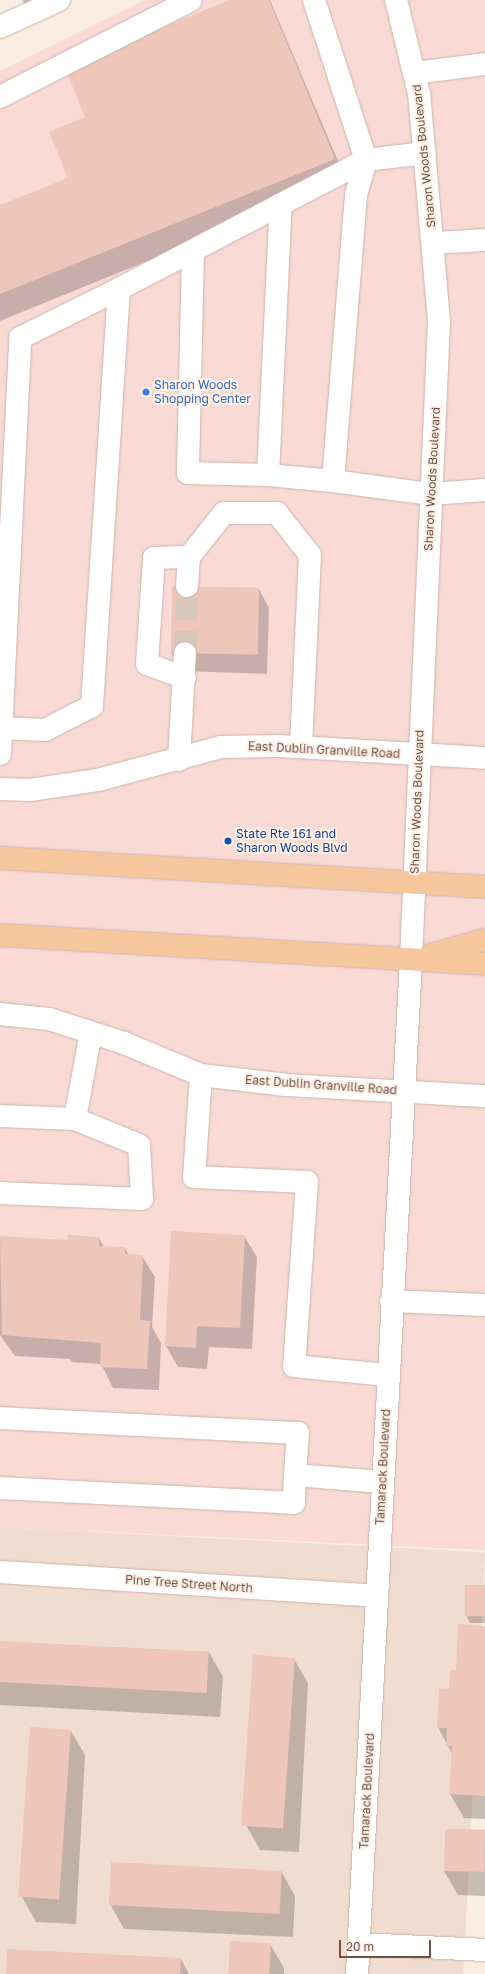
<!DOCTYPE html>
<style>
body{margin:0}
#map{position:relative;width:485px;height:1974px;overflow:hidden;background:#faede1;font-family:"Golos Text",sans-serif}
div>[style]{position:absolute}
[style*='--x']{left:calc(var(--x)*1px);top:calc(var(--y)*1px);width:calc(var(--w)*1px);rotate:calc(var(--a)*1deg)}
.residential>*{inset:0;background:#f1ddd0;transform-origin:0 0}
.commercial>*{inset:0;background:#fadad5}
.shadow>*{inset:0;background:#0003}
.building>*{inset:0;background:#eec7ba;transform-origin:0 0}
.minor-tunnel>*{height:22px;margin-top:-11px;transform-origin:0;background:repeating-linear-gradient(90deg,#d7c6bb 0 22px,transparent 0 33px)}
.roads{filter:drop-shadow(0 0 1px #ccb5ab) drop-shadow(0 0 1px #ccb5ab)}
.minor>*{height:22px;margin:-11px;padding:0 11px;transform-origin:11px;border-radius:11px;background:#fff}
.major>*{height:22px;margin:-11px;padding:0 11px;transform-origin:11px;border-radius:11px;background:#f6c79c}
.dots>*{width:11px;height:11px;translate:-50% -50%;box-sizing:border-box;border:2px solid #fef1e6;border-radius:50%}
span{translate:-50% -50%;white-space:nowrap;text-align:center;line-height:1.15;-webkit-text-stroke:4px #fef1e6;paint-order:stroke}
.street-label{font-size:12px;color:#6f514a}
.shop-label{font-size:12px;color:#366cbe}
.left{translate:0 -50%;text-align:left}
.transit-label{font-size:12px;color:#164399}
.scale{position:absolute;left:339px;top:1940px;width:92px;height:18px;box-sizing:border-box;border:2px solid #6f514a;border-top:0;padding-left:5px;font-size:12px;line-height:14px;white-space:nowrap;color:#6f514a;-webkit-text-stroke:3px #fef1e6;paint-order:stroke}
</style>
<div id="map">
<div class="residential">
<i style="left:0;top:1527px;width:486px;height:447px;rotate:3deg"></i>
</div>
<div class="commercial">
<i style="clip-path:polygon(145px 0,485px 0,485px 1550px,0 1527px,0 71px)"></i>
</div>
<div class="shadow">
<i style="clip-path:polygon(22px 0,47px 0,27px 8px)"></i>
<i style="clip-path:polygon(232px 0,270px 0,346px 180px,0 321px,0 207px,69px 178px,87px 117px)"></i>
<i style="clip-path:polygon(259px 589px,269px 608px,267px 674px,181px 671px,171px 652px)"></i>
<i style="clip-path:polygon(244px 1236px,257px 1257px,252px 1349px,209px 1347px,207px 1369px,178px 1367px,166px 1346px)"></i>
<i style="clip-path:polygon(0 1237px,68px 1241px,99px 1238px,104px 1247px,125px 1248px,129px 1255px,142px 1256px,155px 1277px,152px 1327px,161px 1343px,159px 1390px,113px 1388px,101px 1364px,72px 1362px,70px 1359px,15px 1356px,0 1335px)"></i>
<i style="clip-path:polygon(485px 1586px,485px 1623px,470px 1623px,466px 1615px)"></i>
<i style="clip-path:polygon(485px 1627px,485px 1819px,464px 1818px,450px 1794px,452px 1754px,438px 1727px,456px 1671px)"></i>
<i style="clip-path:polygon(0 1642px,209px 1652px,223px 1677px,220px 1717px,0 1705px)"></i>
<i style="clip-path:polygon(294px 1659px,308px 1683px,299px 1852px,260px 1850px,246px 1825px)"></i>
<i style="clip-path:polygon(31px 1728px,71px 1731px,85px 1755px,76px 1924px,36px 1922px,22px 1897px)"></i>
<i style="clip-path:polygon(485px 1831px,485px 1896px,458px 1895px,444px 1871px)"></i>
<i style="clip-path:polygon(281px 1871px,295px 1896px,293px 1937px,124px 1929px,110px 1904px)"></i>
<i style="clip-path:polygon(270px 1944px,284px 1968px,284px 1974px,229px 1974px)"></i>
<i style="clip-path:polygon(181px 1959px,189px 1974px,7px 1974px)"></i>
</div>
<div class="building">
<i style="clip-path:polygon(229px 0,269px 0,335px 159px,0 294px,0 205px,68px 178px,49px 132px,85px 117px,65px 68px)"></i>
<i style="left:172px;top:586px;width:87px;height:67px;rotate:1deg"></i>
<i style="clip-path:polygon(171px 1231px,245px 1235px,240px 1328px,197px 1326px,196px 1348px,165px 1346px)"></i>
<i style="clip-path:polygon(68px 1235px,99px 1237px,99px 1246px,125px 1247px,125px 1254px,143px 1255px,140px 1320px,150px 1321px,147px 1369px,100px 1367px,101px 1343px,2px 1335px,0 1236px,67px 1240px)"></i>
<i style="left:465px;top:1585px;width:20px;height:31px"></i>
<i style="clip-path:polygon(458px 1624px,485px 1626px,485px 1796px,449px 1794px,452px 1746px,446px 1746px,447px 1728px,437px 1728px,439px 1688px,449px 1689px,450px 1670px,456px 1670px)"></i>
<i style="left:0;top:1641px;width:209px;height:41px;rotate:3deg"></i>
<i style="left:253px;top:1655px;width:42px;height:171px;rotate:4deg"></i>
<i style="left:30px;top:1727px;width:41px;height:170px;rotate:4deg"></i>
<i style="left:445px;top:1829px;width:40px;height:42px;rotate:1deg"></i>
<i style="left:111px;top:1862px;width:171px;height:43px;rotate:3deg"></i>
<i style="left:230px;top:1941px;width:41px;height:33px;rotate:3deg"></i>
<i style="clip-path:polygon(7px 1949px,181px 1958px,180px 1974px,6px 1974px)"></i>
</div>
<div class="minor-tunnel">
<i style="--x:185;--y:653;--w:67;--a:-88.3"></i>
</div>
<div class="roads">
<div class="minor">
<i style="--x:314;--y:0;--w:168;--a:72"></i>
<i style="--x:366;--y:160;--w:36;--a:106"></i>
<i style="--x:356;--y:195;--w:287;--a:94.6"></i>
<i style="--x:333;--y:481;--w:99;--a:7.6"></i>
<i style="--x:431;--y:494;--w:54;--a:-4.2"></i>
<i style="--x:0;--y:27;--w:65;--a:-24.6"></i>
<i style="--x:414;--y:73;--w:72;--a:-7.2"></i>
<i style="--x:0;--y:97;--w:214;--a:-26.9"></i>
<i style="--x:433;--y:243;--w:52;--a:-3.3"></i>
<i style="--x:193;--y:251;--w:222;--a:91.3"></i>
<i style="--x:188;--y:473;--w:80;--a:1.4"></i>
<i style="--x:268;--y:475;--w:65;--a:5.3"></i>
<i style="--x:268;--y:475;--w:271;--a:-87.3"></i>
<i style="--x:187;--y:586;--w:29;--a:-86"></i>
<i style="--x:189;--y:557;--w:56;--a:-51.5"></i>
<i style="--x:224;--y:513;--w:53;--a:0"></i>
<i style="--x:277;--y:513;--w:53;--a:51.8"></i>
<i style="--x:310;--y:555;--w:192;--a:92.7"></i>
<i style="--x:185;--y:678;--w:40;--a:-159.8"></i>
<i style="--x:147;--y:664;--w:106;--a:-86.2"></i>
<i style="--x:154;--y:558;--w:35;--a:-2"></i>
<i style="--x:0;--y:728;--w:45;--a:2.5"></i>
<i style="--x:45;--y:730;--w:53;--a:-27.1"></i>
<i style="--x:92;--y:706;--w:418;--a:-86.3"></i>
<i style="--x:0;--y:754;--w:416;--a:-87.2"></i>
<i style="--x:20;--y:338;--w:110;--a:-26.3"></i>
<i style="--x:119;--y:289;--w:279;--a:-27.6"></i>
<i style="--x:366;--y:160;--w:59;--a:-6.8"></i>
<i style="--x:179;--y:760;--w:107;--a:-86.8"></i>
<i style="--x:0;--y:789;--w:30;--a:2"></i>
<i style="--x:30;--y:790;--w:69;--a:-8.4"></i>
<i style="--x:98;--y:780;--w:127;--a:-15"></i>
<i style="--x:221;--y:747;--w:58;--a:-1"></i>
<i style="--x:279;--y:746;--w:206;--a:3.3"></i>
<i style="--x:0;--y:1014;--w:49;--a:5.8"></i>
<i style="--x:49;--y:1019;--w:79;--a:17.7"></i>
<i style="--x:124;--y:1043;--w:83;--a:22.6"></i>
<i style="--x:201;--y:1075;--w:86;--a:6.7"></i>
<i style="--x:286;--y:1085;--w:199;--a:3.2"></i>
<i style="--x:201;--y:1075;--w:102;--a:93.9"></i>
<i style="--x:194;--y:1177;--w:113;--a:2.5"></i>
<i style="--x:307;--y:1182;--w:184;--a:94"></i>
<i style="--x:294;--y:1366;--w:93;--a:5.5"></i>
<i style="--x:0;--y:1116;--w:75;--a:2.3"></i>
<i style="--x:75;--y:1119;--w:69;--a:22.1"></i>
<i style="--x:139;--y:1145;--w:54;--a:86.8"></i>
<i style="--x:142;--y:1199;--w:142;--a:-177.6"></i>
<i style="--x:75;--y:1119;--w:88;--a:-79.6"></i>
<i style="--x:391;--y:1301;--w:94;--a:2.4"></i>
<i style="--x:0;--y:1418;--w:298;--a:2.9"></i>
<i style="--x:298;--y:1433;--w:42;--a:94.1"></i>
<i style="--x:0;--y:1488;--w:294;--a:2.9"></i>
<i style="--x:294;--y:1503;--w:28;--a:-88"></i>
<i style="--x:295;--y:1475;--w:87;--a:4.6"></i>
<i style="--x:0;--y:1572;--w:378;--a:3.6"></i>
<i style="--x:359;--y:1944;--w:126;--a:2.7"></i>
<i style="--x:357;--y:1974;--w:1015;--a:-86.95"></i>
<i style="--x:411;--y:960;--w:640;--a:-87.49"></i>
<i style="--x:439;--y:321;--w:228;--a:-95"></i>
<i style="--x:419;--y:94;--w:97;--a:-103.7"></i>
</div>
<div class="major">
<i style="--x:0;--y:858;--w:486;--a:3.4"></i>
<i style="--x:0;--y:935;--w:486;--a:3.4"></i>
<i style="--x:430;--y:955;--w:57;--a:-15.3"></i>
</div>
</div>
<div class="dots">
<i style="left:146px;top:392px;background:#3f7fe0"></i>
<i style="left:228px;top:841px;background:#1a4fb4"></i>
</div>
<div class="street-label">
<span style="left:424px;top:156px;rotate:-96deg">Sharon Woods Boulevard</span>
<span style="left:432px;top:479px;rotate:-87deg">Sharon Woods Boulevard</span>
<span style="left:324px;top:750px;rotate:3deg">East Dublin Granville Road</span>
<span style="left:417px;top:802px;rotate:-88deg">Sharon Woods Boulevard</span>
<span style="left:321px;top:1085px;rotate:4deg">East Dublin Granville Road</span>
<span style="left:383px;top:1467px;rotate:-87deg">Tamarack Boulevard</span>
<span style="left:189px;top:1584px;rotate:4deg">Pine Tree Street North</span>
<span style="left:367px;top:1791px;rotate:-87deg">Tamarack Boulevard</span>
</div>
<div class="shop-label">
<span class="left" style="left:154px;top:392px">Sharon Woods<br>Shopping Center</span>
</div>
<div class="transit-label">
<span class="left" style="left:236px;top:841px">State Rte 161 and<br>Sharon Woods Blvd</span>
</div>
<div class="scale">20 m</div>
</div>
